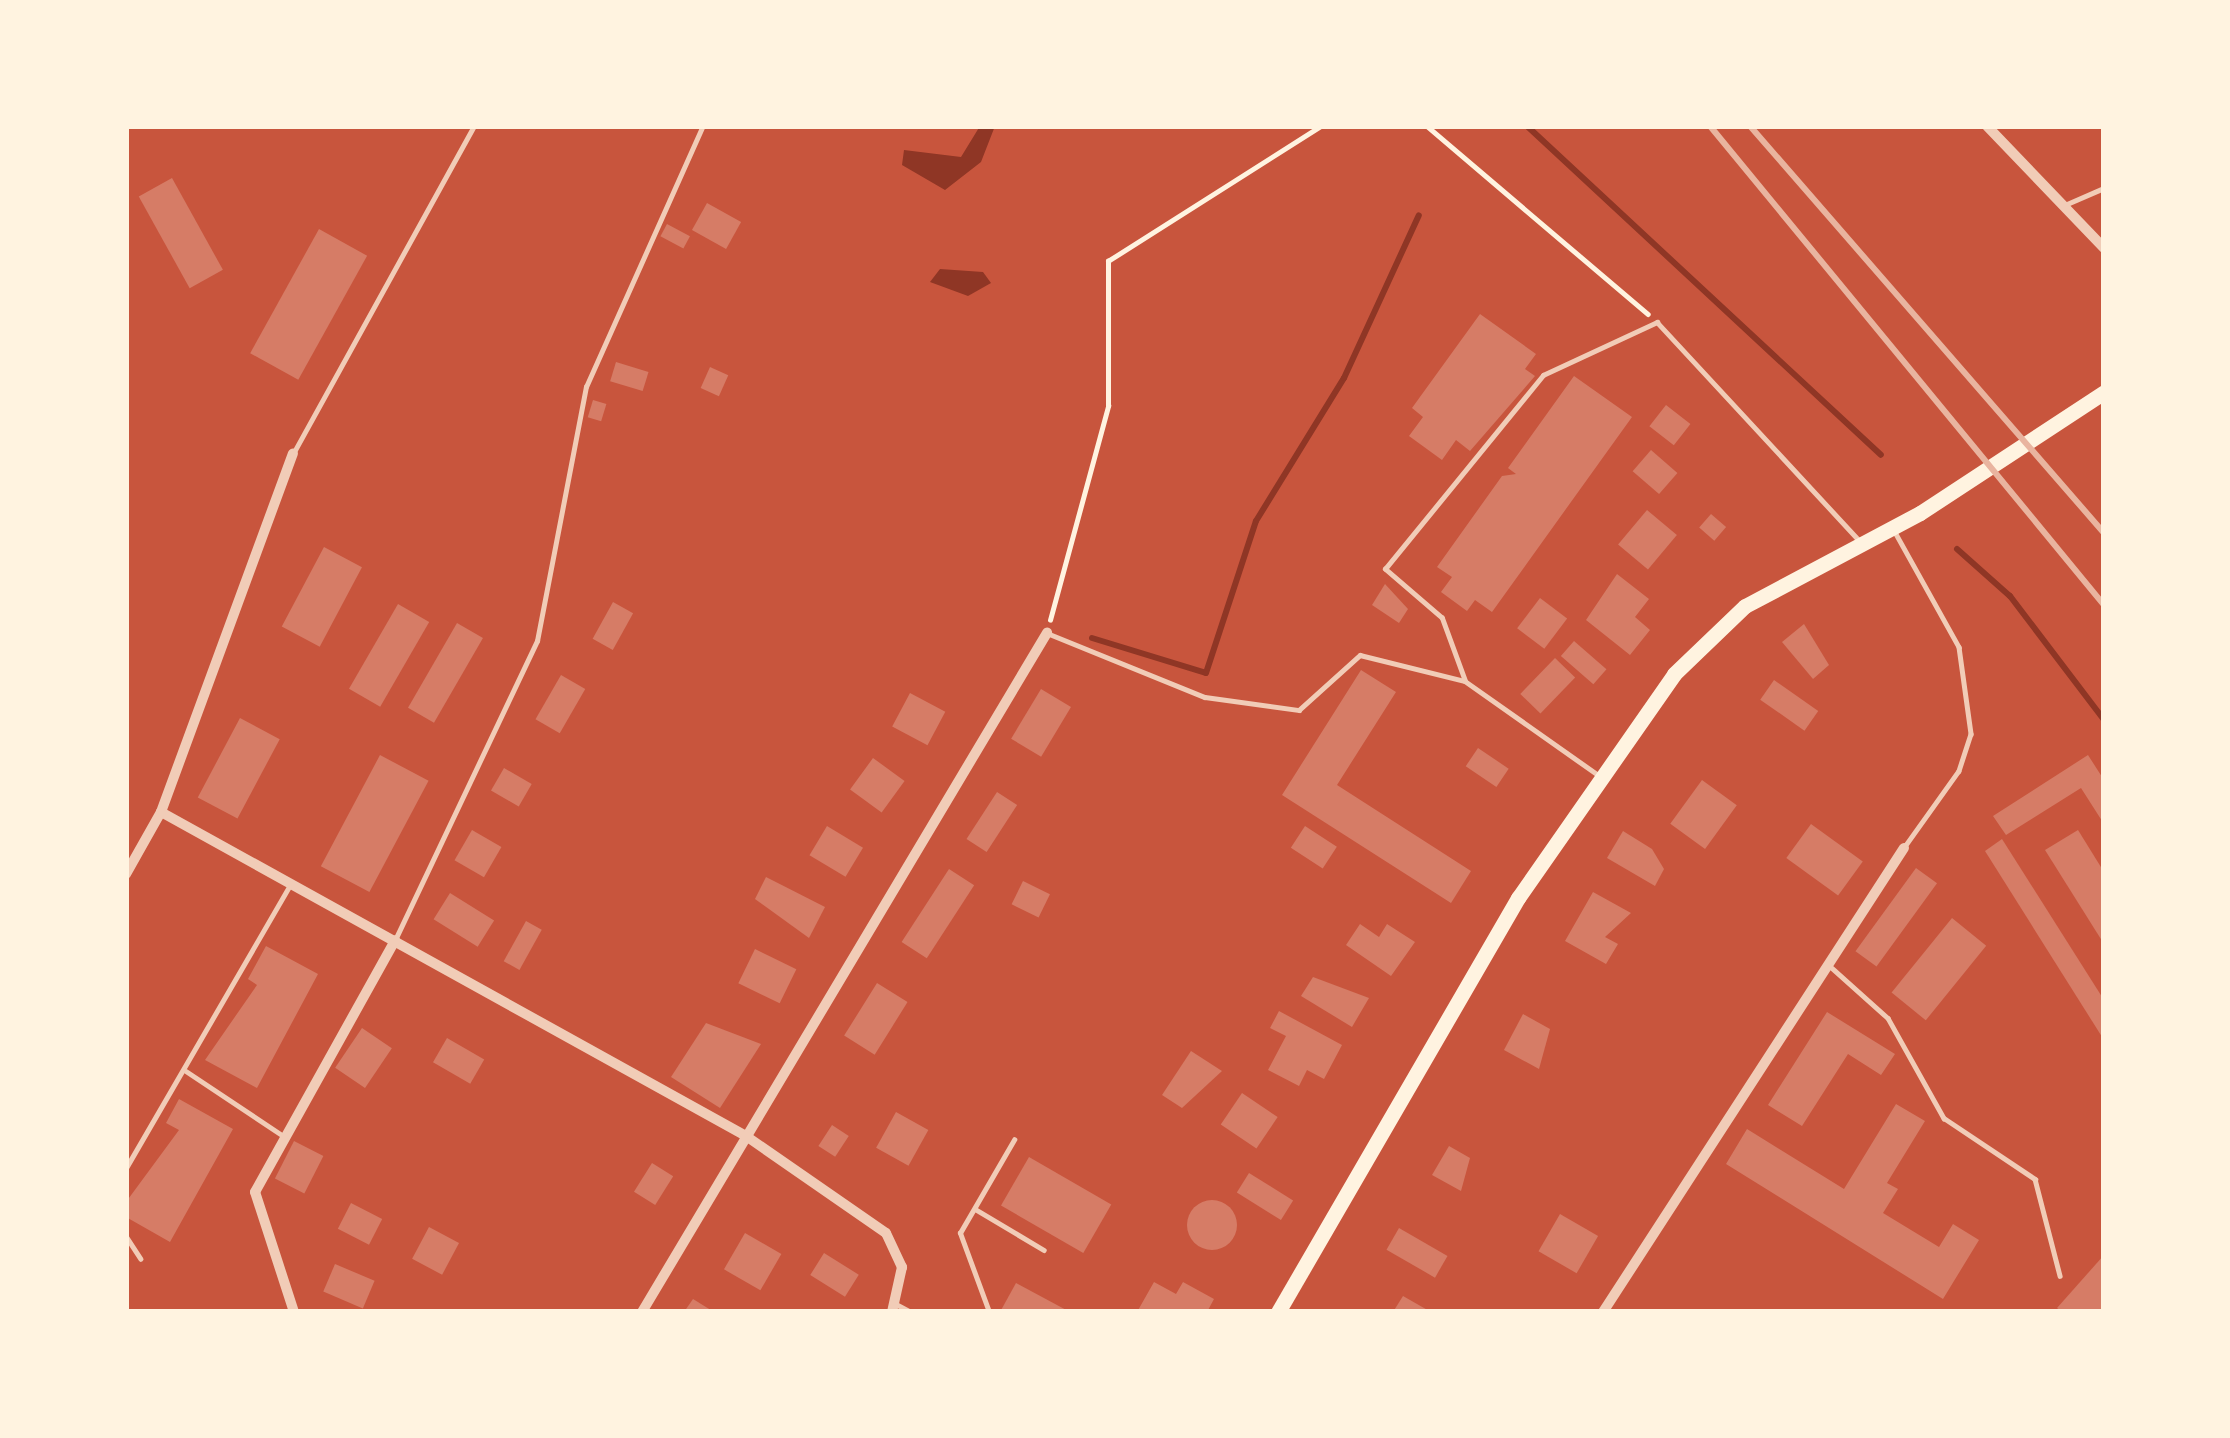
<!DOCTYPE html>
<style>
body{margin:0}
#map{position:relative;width:2230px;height:1438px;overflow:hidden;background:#c8553d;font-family:"DM Sans",sans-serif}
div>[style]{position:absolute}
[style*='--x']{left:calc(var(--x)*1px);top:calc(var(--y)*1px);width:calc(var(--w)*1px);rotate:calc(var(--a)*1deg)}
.water>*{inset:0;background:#8f3625}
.stream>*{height:6px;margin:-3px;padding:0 3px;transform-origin:3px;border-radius:3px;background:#8f3625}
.building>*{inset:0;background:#d67c66;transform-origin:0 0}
.round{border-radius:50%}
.path>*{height:4.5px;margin:-2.25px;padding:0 2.25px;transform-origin:2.25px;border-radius:2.25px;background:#fff3e0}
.service>*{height:4.5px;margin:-2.25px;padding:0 2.25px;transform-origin:2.25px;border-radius:2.25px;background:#f1ccb7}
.minor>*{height:10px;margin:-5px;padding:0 5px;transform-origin:5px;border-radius:5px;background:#f1ccb7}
.primary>*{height:15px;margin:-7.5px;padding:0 7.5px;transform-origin:7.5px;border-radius:7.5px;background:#fff3e0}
.rail>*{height:6px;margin:-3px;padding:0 3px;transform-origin:3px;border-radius:3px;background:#e9b49f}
span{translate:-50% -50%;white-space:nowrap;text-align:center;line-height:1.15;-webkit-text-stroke:12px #fff3e0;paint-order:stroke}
.frame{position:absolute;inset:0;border:129px solid #fff3e0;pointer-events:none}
</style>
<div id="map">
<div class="water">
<i style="clip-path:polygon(980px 126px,995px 126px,981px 162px,945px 190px,902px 165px,904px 150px,961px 157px)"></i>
<i style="clip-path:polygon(940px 269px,983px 272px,991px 283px,968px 296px,930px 282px)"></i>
</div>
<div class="stream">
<i style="--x:1527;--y:126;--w:483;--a:42.9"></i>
<i style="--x:1957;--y:549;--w:71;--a:41.6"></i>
<i style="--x:2010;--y:596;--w:156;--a:52.8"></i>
<i style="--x:1092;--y:638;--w:119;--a:17.1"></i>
<i style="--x:1206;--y:673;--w:160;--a:-71.8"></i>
<i style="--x:1256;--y:521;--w:168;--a:-58.4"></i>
<i style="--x:1344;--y:378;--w:179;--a:-65.3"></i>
</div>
<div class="building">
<i style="left:172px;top:178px;width:105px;height:38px;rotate:61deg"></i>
<i style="left:707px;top:203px;width:39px;height:31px;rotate:29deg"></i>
<i style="left:667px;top:224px;width:26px;height:14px;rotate:28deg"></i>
<i style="left:319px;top:229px;width:55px;height:142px;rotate:29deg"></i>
<i style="clip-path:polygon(1480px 314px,1536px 354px,1525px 369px,1535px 376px,1470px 451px,1456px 440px,1442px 460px,1409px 436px,1423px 417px,1412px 408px)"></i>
<i style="left:616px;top:362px;width:34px;height:20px;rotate:17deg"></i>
<i style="left:710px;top:367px;width:20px;height:23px;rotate:24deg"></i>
<i style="clip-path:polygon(1574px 376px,1632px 417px,1492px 612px,1475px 600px,1467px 611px,1441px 592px,1452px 577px,1437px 567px,1502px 476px,1516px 474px,1508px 468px)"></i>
<i style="left:593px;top:400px;width:14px;height:18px;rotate:17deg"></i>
<i style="left:1666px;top:405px;width:31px;height:27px;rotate:38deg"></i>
<i style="left:1651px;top:450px;width:35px;height:28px;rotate:41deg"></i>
<i style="left:1647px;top:510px;width:39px;height:45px;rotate:40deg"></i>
<i style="left:1711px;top:514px;width:20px;height:18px;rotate:41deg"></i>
<i style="left:324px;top:547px;width:43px;height:90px;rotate:28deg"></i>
<i style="clip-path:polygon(1617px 574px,1649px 599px,1635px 617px,1650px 630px,1630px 655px,1586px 620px)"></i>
<i style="clip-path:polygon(1385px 584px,1408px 609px,1399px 623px,1372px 605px)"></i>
<i style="left:1540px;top:598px;width:34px;height:38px;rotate:37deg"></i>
<i style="left:613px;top:602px;width:23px;height:42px;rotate:29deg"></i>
<i style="left:398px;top:604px;width:36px;height:98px;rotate:30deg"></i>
<i style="left:457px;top:623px;width:30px;height:98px;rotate:30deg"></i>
<i style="clip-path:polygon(1804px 624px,1829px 665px,1813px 679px,1782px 642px)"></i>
<i style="left:1574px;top:641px;width:43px;height:20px;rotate:41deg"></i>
<i style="left:1555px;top:658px;width:28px;height:50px;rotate:44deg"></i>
<i style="clip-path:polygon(1361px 670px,1396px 692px,1337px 785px,1471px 871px,1451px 903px,1282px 795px)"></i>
<i style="left:561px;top:675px;width:28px;height:51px;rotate:30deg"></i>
<i style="left:1774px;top:680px;width:54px;height:24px;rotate:35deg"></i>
<i style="left:1041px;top:689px;width:35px;height:58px;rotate:31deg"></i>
<i style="left:910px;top:693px;width:40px;height:38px;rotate:28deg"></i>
<i style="left:240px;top:718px;width:45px;height:90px;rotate:28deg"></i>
<i style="left:1478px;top:748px;width:37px;height:22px;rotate:34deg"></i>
<i style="left:380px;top:755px;width:55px;height:126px;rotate:28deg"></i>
<i style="clip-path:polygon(2088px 755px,2104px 780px,2104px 824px,2081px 788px,2006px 835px,1993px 816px)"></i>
<i style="left:873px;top:758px;width:39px;height:39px;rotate:36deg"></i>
<i style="left:504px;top:768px;width:32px;height:26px;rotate:30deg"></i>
<i style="left:1702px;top:780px;width:43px;height:54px;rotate:36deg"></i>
<i style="left:997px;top:792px;width:24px;height:56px;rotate:33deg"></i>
<i style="left:1811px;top:824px;width:64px;height:42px;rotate:36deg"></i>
<i style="left:827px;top:826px;width:42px;height:34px;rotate:31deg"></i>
<i style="left:1305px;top:826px;width:38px;height:26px;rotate:33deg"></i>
<i style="left:472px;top:830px;width:34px;height:35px;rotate:30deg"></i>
<i style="clip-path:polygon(2078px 830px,2104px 872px,2104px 944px,2045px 850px)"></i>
<i style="clip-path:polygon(1623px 831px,1652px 849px,1664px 869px,1655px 886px,1607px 858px)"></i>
<i style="clip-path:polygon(2002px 839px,2104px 1000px,2104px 1040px,1985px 851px)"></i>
<i style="left:1916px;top:868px;width:26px;height:103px;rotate:36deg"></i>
<i style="left:949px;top:869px;width:30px;height:87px;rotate:33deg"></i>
<i style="clip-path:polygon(766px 877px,825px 907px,809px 938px,755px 899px)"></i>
<i style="left:1023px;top:881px;width:30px;height:26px;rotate:26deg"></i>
<i style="clip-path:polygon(1593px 892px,1631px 913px,1605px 937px,1618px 944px,1606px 964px,1565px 941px)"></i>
<i style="left:450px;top:893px;width:52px;height:31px;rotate:32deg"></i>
<i style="left:1952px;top:918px;width:44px;height:96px;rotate:39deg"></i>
<i style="left:526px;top:921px;width:18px;height:46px;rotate:29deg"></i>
<i style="clip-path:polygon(1360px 924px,1379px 937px,1387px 924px,1415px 942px,1391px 976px,1346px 945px)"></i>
<i style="clip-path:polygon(266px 946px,318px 974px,257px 1088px,205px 1060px,257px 985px,248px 979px)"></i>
<i style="left:755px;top:949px;width:46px;height:38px;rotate:26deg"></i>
<i style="clip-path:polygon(1313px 977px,1369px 998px,1352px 1027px,1301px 996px)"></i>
<i style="left:877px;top:983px;width:36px;height:62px;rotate:32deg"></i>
<i style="clip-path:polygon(1279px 1011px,1342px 1045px,1324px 1079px,1307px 1070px,1299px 1086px,1268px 1070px,1286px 1036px,1270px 1028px)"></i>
<i style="clip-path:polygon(1827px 1012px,1895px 1054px,1881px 1075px,1848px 1054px,1802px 1126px,1768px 1105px)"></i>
<i style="clip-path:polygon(1523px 1014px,1550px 1029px,1539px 1069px,1504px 1050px)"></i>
<i style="clip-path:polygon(706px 1023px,761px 1044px,720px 1108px,671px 1077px)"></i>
<i style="left:362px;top:1028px;width:36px;height:48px;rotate:34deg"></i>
<i style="left:447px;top:1038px;width:43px;height:28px;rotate:30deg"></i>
<i style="clip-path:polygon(1191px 1051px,1222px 1071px,1182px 1108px,1162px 1095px)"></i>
<i style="left:1242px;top:1093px;width:43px;height:38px;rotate:34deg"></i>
<i style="clip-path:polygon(179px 1099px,233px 1129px,170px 1242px,126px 1217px,126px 1202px,179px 1130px,166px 1123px)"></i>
<i style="clip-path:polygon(1896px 1104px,1925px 1121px,1887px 1183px,1898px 1189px,1883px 1213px,1939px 1247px,1953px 1224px,1979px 1240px,1943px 1299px,1726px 1164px,1747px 1129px,1844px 1189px)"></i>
<i style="left:896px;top:1112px;width:37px;height:41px;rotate:29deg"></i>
<i style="left:832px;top:1125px;width:20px;height:25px;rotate:33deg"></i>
<i style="left:294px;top:1141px;width:33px;height:42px;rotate:27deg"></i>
<i style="clip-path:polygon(1449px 1146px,1470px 1158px,1461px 1191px,1432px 1175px)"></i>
<i style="left:1029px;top:1157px;width:95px;height:56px;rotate:30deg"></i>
<i style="left:652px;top:1163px;width:25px;height:34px;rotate:32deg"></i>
<i style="left:1249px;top:1173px;width:52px;height:23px;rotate:32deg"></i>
<i class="round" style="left:1187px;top:1200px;width:50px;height:50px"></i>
<i style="left:351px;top:1203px;width:35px;height:29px;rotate:27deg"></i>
<i style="left:1560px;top:1214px;width:44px;height:43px;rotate:30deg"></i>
<i style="left:429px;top:1227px;width:34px;height:36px;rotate:28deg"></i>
<i style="left:1399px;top:1228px;width:56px;height:25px;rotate:30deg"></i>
<i style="left:745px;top:1233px;width:42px;height:42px;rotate:30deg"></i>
<i style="left:824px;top:1253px;width:41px;height:26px;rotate:32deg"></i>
<i style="clip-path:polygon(2104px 1255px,2104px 1312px,2062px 1312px,2057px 1308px)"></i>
<i style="left:335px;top:1264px;width:43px;height:30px;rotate:23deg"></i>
<i style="clip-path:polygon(1154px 1282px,1176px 1294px,1183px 1282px,1214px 1299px,1207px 1312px,1137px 1312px)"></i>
<i style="clip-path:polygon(1016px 1283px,1070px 1312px,1000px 1312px)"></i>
<i style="clip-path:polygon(1403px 1296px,1431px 1312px,1393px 1312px)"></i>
<i style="clip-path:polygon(693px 1299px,714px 1312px,684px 1312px)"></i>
</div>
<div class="path">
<i style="--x:1427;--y:126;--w:290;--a:40.4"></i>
<i style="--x:1050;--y:620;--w:222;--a:-74.8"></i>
<i style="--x:1108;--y:406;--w:145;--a:-90"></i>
<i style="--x:1108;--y:261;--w:252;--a:-32.4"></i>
</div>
<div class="service">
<i style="--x:2067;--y:204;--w:40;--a:-23.4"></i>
<i style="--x:294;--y:452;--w:372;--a:-61.1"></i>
<i style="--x:1895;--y:532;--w:132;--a:60.9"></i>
<i style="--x:1959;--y:647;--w:88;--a:82.1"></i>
<i style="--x:1971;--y:734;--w:39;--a:108"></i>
<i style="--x:1959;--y:771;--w:95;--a:125.5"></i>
<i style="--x:1047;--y:633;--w:170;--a:22.1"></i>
<i style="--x:1205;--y:697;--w:95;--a:7.9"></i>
<i style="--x:1299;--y:710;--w:82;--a:-42"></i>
<i style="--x:1360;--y:655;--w:108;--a:13.9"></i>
<i style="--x:1465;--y:681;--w:161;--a:35.2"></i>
<i style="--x:1465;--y:681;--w:67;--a:-110.1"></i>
<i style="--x:1442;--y:618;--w:75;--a:-139.3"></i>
<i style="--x:1385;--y:569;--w:250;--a:-50.8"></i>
<i style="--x:1543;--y:375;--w:126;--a:-24.9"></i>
<i style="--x:1657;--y:322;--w:297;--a:47.2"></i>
<i style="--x:395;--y:940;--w:331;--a:-64.6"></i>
<i style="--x:537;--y:641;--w:259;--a:-79.1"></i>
<i style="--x:586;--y:387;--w:286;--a:-65.9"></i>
<i style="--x:1832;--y:968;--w:75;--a:41.8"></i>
<i style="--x:1888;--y:1018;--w:115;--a:60.8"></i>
<i style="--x:1944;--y:1118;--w:110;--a:33.8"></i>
<i style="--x:2035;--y:1179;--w:100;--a:75.5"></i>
<i style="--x:186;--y:1071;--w:119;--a:33.7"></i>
<i style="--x:126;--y:1168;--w:329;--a:-59.9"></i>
<i style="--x:975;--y:1209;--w:80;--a:30.7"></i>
<i style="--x:126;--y:1236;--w:27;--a:57"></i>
<i style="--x:896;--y:1304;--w:17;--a:28"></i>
<i style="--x:989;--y:1312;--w:84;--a:-110.2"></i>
<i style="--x:960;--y:1233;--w:108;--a:-59.9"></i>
</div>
<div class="minor">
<i style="--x:1987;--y:126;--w:169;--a:46.2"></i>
<i style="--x:161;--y:812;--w:669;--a:28.98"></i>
<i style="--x:746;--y:1136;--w:170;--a:34.7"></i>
<i style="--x:886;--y:1233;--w:38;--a:65"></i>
<i style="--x:902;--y:1267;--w:46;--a:102.5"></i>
<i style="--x:126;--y:874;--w:71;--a:-60.6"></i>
<i style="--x:161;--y:812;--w:382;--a:-69.8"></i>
<i style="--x:294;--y:1312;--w:126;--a:-108"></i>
<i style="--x:255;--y:1192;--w:288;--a:-60.9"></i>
<i style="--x:642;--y:1312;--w:791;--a:-59.19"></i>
<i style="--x:1603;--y:1312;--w:553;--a:-57.03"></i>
</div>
<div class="primary">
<i style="--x:1278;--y:1312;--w:479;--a:-59.9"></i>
<i style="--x:1518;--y:898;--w:273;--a:-55.1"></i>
<i style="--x:1674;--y:674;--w:98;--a:-43.8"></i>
<i style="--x:1745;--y:606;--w:198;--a:-28"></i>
<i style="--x:1920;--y:513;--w:220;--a:-33.3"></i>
</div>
<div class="rail">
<i style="--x:1710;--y:126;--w:620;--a:50.56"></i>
<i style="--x:1750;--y:126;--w:539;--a:48.98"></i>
</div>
<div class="frame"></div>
</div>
